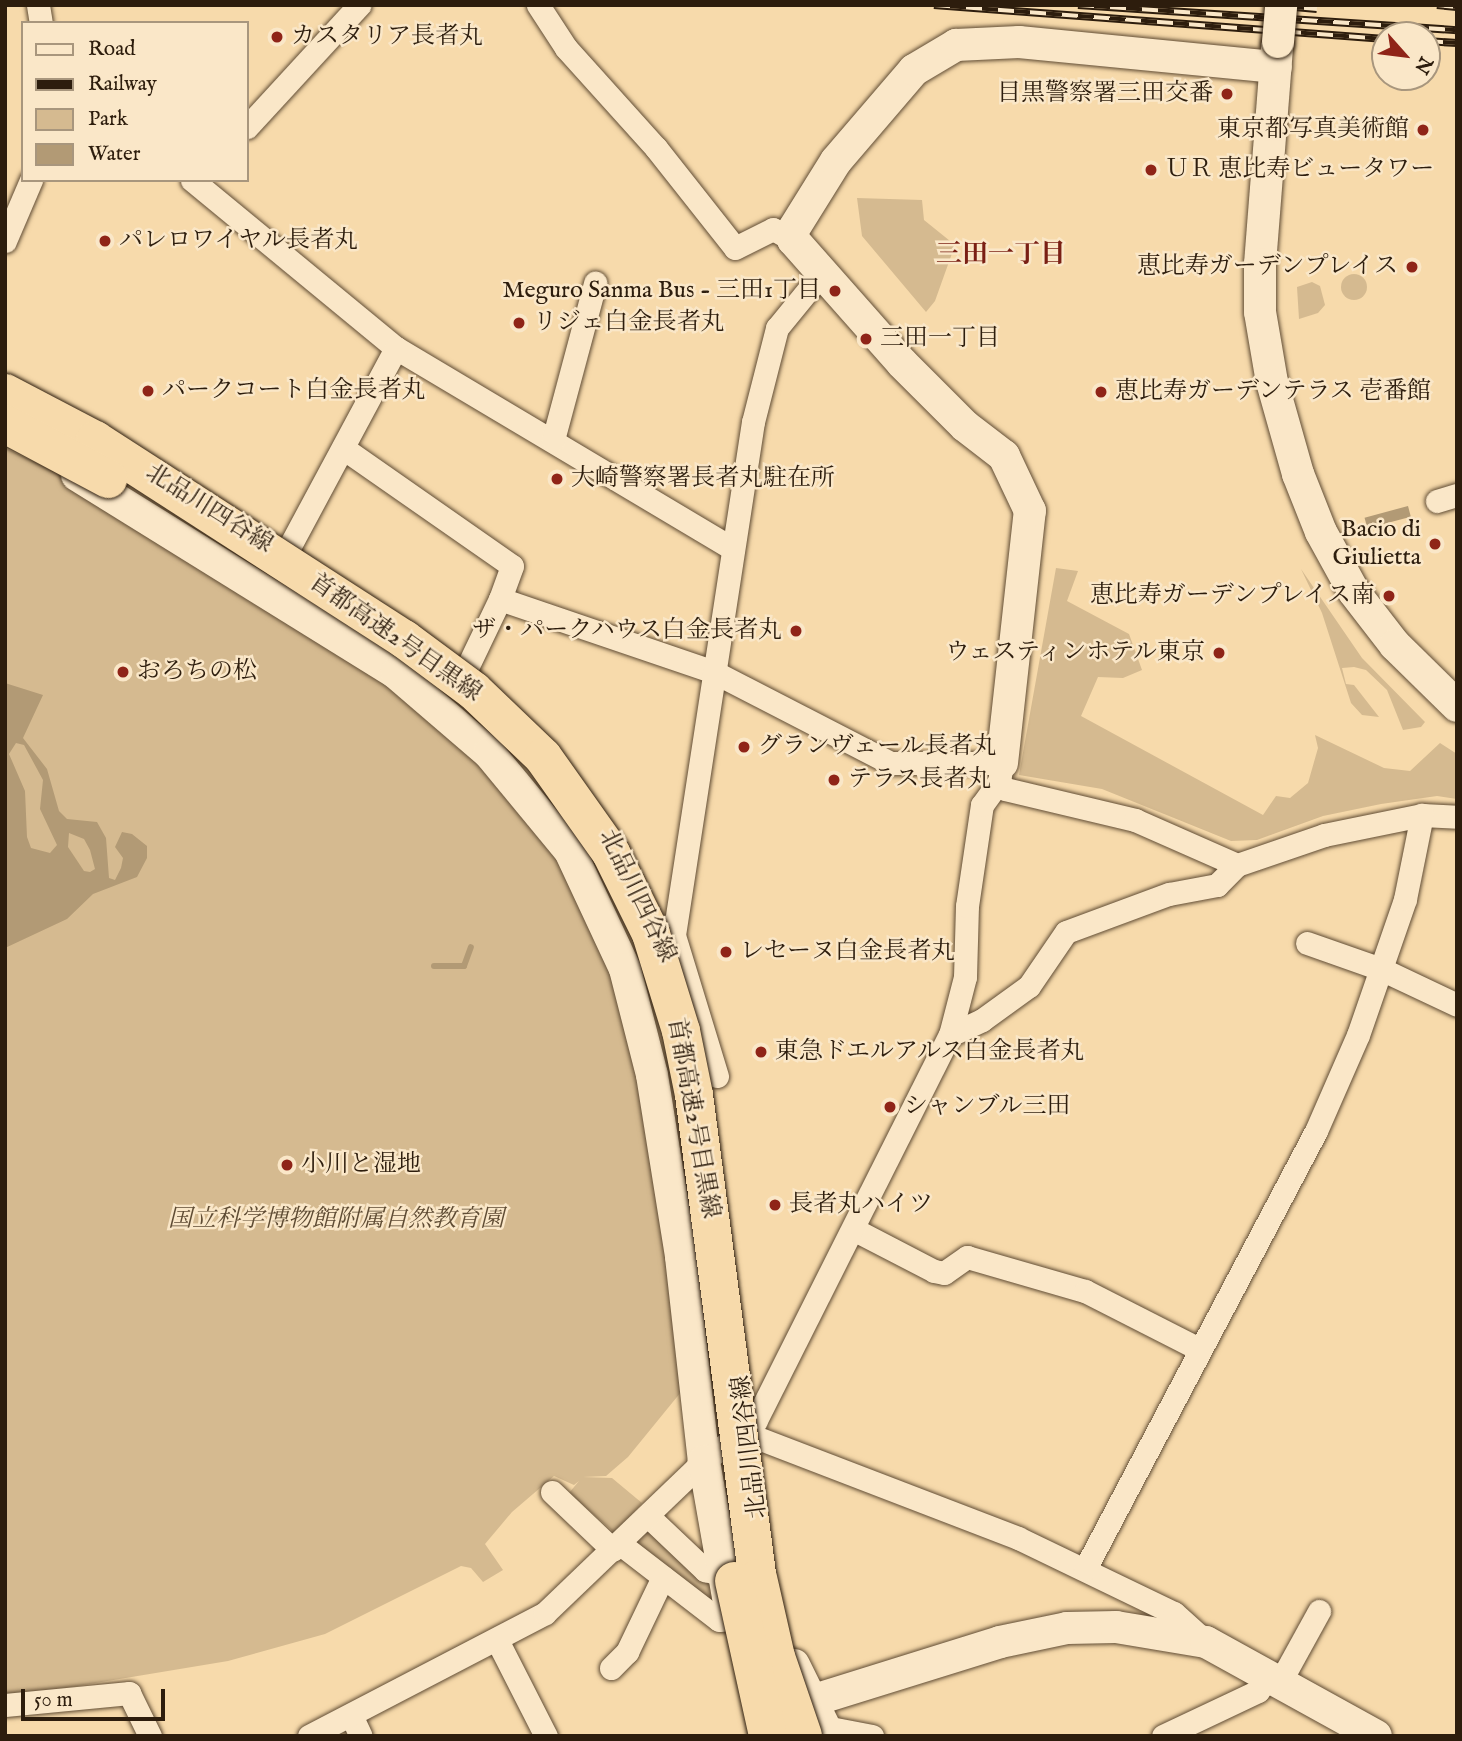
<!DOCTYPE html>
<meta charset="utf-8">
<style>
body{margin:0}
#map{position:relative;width:1462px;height:1741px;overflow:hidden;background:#f7daab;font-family:"IM FELL English","Noto Serif JP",serif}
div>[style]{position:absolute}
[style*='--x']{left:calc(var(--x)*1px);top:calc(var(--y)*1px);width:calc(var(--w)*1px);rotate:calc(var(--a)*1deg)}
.green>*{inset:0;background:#d5ba90}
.round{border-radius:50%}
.water>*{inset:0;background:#b29a75;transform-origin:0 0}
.stream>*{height:6px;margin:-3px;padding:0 3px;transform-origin:3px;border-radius:3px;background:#b29a75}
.roads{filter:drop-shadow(0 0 2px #604c34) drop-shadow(0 0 2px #604c34)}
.street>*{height:23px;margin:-11.5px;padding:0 11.5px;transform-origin:11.5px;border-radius:11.5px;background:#fae7c8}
.secondary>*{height:32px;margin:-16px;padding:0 16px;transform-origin:16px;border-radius:16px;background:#fae7c8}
.rail>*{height:8px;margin-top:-4px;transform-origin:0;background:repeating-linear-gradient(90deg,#fae7c8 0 16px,#2d1d0d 0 32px);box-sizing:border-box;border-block:2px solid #2d1d0d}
.bridges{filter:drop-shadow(0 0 2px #2d1d0d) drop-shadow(0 0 2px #2d1d0d)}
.secondary-bridge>*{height:32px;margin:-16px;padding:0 16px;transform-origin:16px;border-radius:16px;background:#fae7c8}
.highway-bridge>*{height:38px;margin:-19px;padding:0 19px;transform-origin:19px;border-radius:19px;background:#f7daab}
.dots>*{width:19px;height:19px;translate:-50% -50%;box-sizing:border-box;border:4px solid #fae7c8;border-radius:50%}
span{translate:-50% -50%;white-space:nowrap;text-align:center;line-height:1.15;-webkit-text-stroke:5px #fae7c8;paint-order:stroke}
.poi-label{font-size:24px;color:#2d1d0d}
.left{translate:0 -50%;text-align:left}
.right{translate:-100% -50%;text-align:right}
.street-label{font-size:24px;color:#2d1d0d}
.park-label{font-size:24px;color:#5f4c34;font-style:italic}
.neighbourhood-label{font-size:26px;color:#7a1f14;font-weight:700}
.frame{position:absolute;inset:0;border:7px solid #2d1d0d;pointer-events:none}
.legend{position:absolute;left:21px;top:21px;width:228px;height:161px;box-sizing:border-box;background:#fae7c8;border:2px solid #a8967d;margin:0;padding:9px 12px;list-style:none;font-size:21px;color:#2d1d0d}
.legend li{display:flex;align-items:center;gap:14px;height:35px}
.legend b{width:35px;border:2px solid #a8967d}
.north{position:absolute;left:1371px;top:21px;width:70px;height:70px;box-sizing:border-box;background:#fae7c8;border:2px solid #a8967d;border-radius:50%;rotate:118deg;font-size:19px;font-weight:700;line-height:28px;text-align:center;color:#2d1d0d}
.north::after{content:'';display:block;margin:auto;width:24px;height:32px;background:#8f2418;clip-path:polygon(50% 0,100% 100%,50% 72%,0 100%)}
.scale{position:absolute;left:21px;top:1689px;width:144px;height:32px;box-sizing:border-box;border:4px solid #2d1d0d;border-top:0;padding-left:9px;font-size:21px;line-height:24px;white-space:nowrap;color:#2d1d0d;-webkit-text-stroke:5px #fae7c8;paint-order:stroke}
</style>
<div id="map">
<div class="green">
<i style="clip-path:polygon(857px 198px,922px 200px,924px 220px,955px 245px,935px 301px,926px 312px,862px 236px)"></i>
<i class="round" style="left:1341px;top:274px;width:26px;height:26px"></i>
<i style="clip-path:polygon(1312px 282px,1320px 286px,1325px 305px,1318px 313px,1299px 319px,1297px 287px)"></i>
<i style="clip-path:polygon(5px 448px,64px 476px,425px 704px,575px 872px,620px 969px,690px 1381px,628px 1457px,606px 1476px,583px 1477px,612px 1478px,642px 1503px,615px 1533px,569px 1493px,579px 1481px,574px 1485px,554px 1476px,512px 1512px,485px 1544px,503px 1570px,483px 1582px,471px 1568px,461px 1566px,325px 1634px,228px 1661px,5px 1698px)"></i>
<i style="clip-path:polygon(1056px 568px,1078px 571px,1067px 601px,1129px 634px,1142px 670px,1123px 678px,1098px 677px,1081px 716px,1263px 815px,1276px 796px,1290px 798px,1308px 783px,1318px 748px,1315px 735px,1384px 768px,1410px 771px,1440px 743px,1457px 754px,1457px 799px,1437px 796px,1381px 804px,1323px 816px,1257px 840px,1231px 841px,1102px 789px,1019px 775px)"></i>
<i style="clip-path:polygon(1301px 569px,1362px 658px,1425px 722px,1421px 727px,1403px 730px,1387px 690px,1366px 670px,1354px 667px,1342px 668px,1346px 684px,1354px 685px,1379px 717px,1362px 715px,1351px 703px,1322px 613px)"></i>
<i style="clip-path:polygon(647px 1529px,710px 1582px,712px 1607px,631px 1545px)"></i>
</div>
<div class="water">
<i style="left:1408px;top:506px;width:11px;height:45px;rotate:75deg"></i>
<i style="clip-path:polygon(evenodd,5px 683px,43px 695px,23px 738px,47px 769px,59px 811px,67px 819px,97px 822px,106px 838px,109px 878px,115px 880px,121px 868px,123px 858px,115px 847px,122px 832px,132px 834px,147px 846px,147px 858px,137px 877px,93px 894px,67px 919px,5px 948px,5px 683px,16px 743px,24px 745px,43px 780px,40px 809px,57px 845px,50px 853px,31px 848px,27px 837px,25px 791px,9px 754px,16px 743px,5px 683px,69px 833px,84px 839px,90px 850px,95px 869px,90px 872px,84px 871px,68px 847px,69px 833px)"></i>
</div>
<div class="stream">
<i style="--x:434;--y:966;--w:30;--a:0"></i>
<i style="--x:464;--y:966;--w:20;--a:-70"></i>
</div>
<div class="roads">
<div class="street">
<i style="--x:38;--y:5;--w:18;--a:81"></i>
<i style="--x:538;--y:5;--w:51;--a:56.9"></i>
<i style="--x:566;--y:48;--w:135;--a:48"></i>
<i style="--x:656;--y:148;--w:127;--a:51.7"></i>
<i style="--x:735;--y:248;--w:42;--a:-26.6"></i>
<i style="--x:773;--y:229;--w:23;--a:29"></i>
<i style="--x:247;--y:127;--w:166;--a:-47.4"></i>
<i style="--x:192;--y:180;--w:264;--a:39.5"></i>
<i style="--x:396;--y:348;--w:390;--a:30.8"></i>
<i style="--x:5;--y:241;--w:66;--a:-66.9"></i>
<i style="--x:553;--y:440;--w:163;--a:-75"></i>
<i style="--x:343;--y:448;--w:206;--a:34.9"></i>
<i style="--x:512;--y:566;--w:35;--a:110"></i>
<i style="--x:1437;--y:501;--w:21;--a:-17"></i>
<i style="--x:285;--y:555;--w:235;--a:-61.8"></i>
<i style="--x:464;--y:674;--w:83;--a:-64.4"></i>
<i style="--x:500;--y:599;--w:226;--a:18.8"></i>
<i style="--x:714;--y:672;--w:198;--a:27.3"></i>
<i style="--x:890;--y:763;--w:112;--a:0"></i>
<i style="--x:1002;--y:763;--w:19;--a:99"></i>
<i style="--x:999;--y:782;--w:9;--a:49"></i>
<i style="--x:1005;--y:789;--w:134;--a:13.4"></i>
<i style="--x:1135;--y:820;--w:111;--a:23.8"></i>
<i style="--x:1237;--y:865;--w:92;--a:-19"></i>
<i style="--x:1324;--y:835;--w:100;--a:-11.5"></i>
<i style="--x:1422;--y:815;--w:35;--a:3"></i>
<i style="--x:1307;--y:943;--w:78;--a:19.4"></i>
<i style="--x:1381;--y:969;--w:84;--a:25.3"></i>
<i style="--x:950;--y:1035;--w:35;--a:-25"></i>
<i style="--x:982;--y:1020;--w:58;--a:-35.9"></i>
<i style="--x:1029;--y:986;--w:65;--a:-55.6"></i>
<i style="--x:1066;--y:932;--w:110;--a:-20.3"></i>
<i style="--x:1169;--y:894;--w:49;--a:-10.6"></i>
<i style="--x:1217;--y:885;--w:28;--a:-45"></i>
<i style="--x:717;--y:1076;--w:147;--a:-107"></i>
<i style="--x:674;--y:935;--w:519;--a:-81.25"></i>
<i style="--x:753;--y:422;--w:97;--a:-75.7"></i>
<i style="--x:777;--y:328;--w:71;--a:-50.7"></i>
<i style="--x:853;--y:1229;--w:91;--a:27.4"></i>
<i style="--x:934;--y:1271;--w:10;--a:11"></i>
<i style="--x:944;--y:1273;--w:28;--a:-35"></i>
<i style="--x:967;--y:1257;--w:123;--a:16.1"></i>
<i style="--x:1085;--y:1291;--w:128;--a:27"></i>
<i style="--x:750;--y:1435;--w:287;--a:21"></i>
<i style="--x:1018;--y:1538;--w:173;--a:25.7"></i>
<i style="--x:1174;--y:1613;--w:43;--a:42.2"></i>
<i style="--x:552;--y:1492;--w:84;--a:43.6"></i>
<i style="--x:648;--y:1516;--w:79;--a:43.5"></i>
<i style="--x:705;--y:1570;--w:20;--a:15"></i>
<i style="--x:619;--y:1543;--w:126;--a:37.6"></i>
<i style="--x:719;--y:1620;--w:12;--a:-5"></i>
<i style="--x:1085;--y:1569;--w:495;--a:-62.2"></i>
<i style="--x:1316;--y:1131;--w:105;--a:-66.4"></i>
<i style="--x:1358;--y:1035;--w:144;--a:-70.9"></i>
<i style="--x:1405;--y:899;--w:86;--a:-78.6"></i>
<i style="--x:497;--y:1640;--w:108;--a:63"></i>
<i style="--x:611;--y:1668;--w:23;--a:-45"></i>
<i style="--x:627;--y:1652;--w:83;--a:-64.4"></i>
<i style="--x:1280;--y:1682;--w:81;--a:-61.2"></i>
<i style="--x:5;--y:1705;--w:125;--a:-5.5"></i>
<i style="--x:129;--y:1693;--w:48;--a:64"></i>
<i style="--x:351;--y:1715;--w:23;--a:65"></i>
<i style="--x:825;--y:1727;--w:48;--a:10.8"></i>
<i style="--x:309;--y:1736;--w:266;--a:-27.5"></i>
<i style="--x:545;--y:1613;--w:211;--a:-43.8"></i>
<i style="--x:697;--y:1467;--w:75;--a:-38.5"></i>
<i style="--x:756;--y:1420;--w:431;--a:-63.3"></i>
<i style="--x:950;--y:1035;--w:60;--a:-75.5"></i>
<i style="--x:965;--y:977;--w:71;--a:-88.4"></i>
<i style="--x:967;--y:906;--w:102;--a:-81.6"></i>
<i style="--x:982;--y:805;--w:29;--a:-54"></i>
<i style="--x:1163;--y:1736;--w:105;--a:-25.3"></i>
<i style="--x:1258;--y:1691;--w:19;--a:-54"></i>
</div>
<div class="secondary">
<i style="--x:1277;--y:48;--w:217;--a:94.5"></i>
<i style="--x:1260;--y:264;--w:48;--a:90"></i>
<i style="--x:1260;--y:312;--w:71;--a:80.3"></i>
<i style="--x:1272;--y:382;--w:96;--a:74.2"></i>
<i style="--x:1298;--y:474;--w:62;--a:68.4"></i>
<i style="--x:1321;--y:532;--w:68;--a:61.2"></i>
<i style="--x:1354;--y:592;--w:67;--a:52.3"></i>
<i style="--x:1395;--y:645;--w:87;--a:44.5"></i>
<i style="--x:77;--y:475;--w:375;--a:31.8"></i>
<i style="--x:396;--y:673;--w:123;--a:40.7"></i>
<i style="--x:489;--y:753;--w:127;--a:50.4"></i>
<i style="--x:570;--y:851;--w:130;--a:65"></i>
<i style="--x:625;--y:969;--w:109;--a:75.7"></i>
<i style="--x:652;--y:1075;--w:184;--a:80.9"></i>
<i style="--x:681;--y:1257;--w:205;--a:83.6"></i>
<i style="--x:704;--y:1461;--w:150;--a:80"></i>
<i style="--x:1002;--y:763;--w:254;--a:-83.7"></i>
<i style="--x:1030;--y:511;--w:61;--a:-115.3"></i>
<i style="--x:1004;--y:456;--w:49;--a:-142.4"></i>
<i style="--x:965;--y:426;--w:89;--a:-135"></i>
<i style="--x:902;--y:363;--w:164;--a:-131.5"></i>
<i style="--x:793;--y:240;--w:10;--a:-90"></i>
<i style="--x:793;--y:230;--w:81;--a:-58.1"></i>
<i style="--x:836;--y:161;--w:120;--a:-49.4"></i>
<i style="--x:914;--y:70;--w:49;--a:-30.8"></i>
<i style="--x:956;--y:45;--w:63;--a:-2.7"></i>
<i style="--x:1019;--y:42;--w:258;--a:5.6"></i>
<i style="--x:794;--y:1665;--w:79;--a:63.8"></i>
<i style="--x:811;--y:1701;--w:198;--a:-17.3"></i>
<i style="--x:1000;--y:1642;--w:68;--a:-11.8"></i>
<i style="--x:1067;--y:1628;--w:49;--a:-1.2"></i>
<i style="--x:1116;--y:1627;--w:91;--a:9.5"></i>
<i style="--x:1206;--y:1642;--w:194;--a:28.9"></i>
</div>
</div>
<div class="rail">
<i style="--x:934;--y:5;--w:452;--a:4.3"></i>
<i style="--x:1078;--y:5;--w:380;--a:3.8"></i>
<i style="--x:1272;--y:5;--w:45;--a:5.1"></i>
<i style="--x:1437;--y:5;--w:20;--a:6"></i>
<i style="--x:1427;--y:41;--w:30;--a:4"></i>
</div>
<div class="bridges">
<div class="secondary-bridge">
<i style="--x:1278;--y:42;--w:37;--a:-85"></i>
</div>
<div class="highway-bridge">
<i style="--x:5;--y:393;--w:102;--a:27.6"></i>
<i style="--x:95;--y:440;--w:368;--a:32.8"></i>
<i style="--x:404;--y:639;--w:87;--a:36.6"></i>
<i style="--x:474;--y:691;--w:95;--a:43.7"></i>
<i style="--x:543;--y:757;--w:118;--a:54.7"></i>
<i style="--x:611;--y:853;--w:90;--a:63.7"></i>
<i style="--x:651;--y:934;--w:102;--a:72.8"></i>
<i style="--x:681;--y:1031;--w:65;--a:78.5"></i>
<i style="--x:694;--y:1095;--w:487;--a:82.5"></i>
<i style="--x:758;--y:1578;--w:81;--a:77.2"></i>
<i style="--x:776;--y:1657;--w:83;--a:71.1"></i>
<i style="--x:5;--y:424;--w:117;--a:28.1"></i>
<i style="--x:734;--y:1581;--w:159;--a:77.6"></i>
</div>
</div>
<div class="dots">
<i style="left:277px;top:37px;background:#8f2418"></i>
<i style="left:1227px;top:94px;background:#8f2418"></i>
<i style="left:1423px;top:130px;background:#8f2418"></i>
<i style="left:1151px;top:170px;background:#8f2418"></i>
<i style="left:105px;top:241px;background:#8f2418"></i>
<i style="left:1412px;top:267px;background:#8f2418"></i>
<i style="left:835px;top:291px;background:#8f2418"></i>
<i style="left:519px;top:323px;background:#8f2418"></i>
<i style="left:866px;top:339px;background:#8f2418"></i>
<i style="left:148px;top:391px;background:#8f2418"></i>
<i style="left:1101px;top:392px;background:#8f2418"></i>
<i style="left:557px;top:479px;background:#8f2418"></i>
<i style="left:1435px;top:544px;background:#8f2418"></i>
<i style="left:1389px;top:596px;background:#8f2418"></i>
<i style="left:796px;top:631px;background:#8f2418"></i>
<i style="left:1219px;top:653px;background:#8f2418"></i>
<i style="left:123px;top:672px;background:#8f2418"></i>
<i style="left:744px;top:747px;background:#8f2418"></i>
<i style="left:834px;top:780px;background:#8f2418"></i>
<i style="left:726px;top:952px;background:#8f2418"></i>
<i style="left:761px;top:1052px;background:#8f2418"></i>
<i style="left:890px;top:1107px;background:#8f2418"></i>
<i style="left:287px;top:1165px;background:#8f2418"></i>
<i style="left:775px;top:1205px;background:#8f2418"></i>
</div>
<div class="poi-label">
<span class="left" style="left:291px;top:37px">カスタリア長者丸</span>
<span class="right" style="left:1213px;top:94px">目黒警察署三田交番</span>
<span class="right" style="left:1409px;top:130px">東京都写真美術館</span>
<span class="left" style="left:1165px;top:170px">ＵＲ 恵比寿ビュータワー</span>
<span class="left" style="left:119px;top:241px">パレロワイヤル長者丸</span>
<span class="right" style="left:1398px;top:267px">恵比寿ガーデンプレイス</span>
<span class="right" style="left:821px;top:291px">Meguro Sanma Bus - 三田1丁目</span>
<span class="left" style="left:533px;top:323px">リジェ白金長者丸</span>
<span class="left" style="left:880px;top:339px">三田一丁目</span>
<span class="left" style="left:162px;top:391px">パークコート白金長者丸</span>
<span class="left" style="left:1115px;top:392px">恵比寿ガーデンテラス 壱番館</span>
<span class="left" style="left:571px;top:479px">大崎警察署長者丸駐在所</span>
<span class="right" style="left:1421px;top:544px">Bacio di<br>Giulietta</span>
<span class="right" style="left:1375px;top:596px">恵比寿ガーデンプレイス南</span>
<span class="right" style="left:782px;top:631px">ザ・パークハウス白金長者丸</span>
<span class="right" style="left:1205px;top:653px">ウェスティンホテル東京</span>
<span class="left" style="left:137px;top:672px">おろちの松</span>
<span class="left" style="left:758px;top:747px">グランヴェール長者丸</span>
<span class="left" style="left:848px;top:780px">テラス長者丸</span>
<span class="left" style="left:740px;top:952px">レセーヌ白金長者丸</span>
<span class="left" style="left:775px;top:1052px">東急ドエルアルス白金長者丸</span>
<span class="left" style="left:904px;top:1107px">シャンブル三田</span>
<span class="left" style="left:301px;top:1165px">小川と湿地</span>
<span class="left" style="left:789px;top:1205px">長者丸ハイツ</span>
</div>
<div class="street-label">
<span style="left:209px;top:509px;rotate:32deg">北品川四谷線</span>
<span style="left:395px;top:638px;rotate:35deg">首都高速2号目黒線</span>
<span style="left:637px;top:896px;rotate:64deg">北品川四谷線</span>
<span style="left:693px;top:1118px;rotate:80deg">首都高速2号目黒線</span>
<span style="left:750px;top:1447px;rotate:-97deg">北品川四谷線</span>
</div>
<div class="park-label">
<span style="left:336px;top:1220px">国立科学博物館附属自然教育園</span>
</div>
<div class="neighbourhood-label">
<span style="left:1001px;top:255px">三田一丁目</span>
</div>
<div class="frame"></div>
<ul class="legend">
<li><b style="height:9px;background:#fae7c8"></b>Road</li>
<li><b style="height:9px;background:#2d1d0d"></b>Railway</li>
<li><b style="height:19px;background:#d5ba90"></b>Park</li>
<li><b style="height:19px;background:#b29a75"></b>Water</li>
</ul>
<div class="north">N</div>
<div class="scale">50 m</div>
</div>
